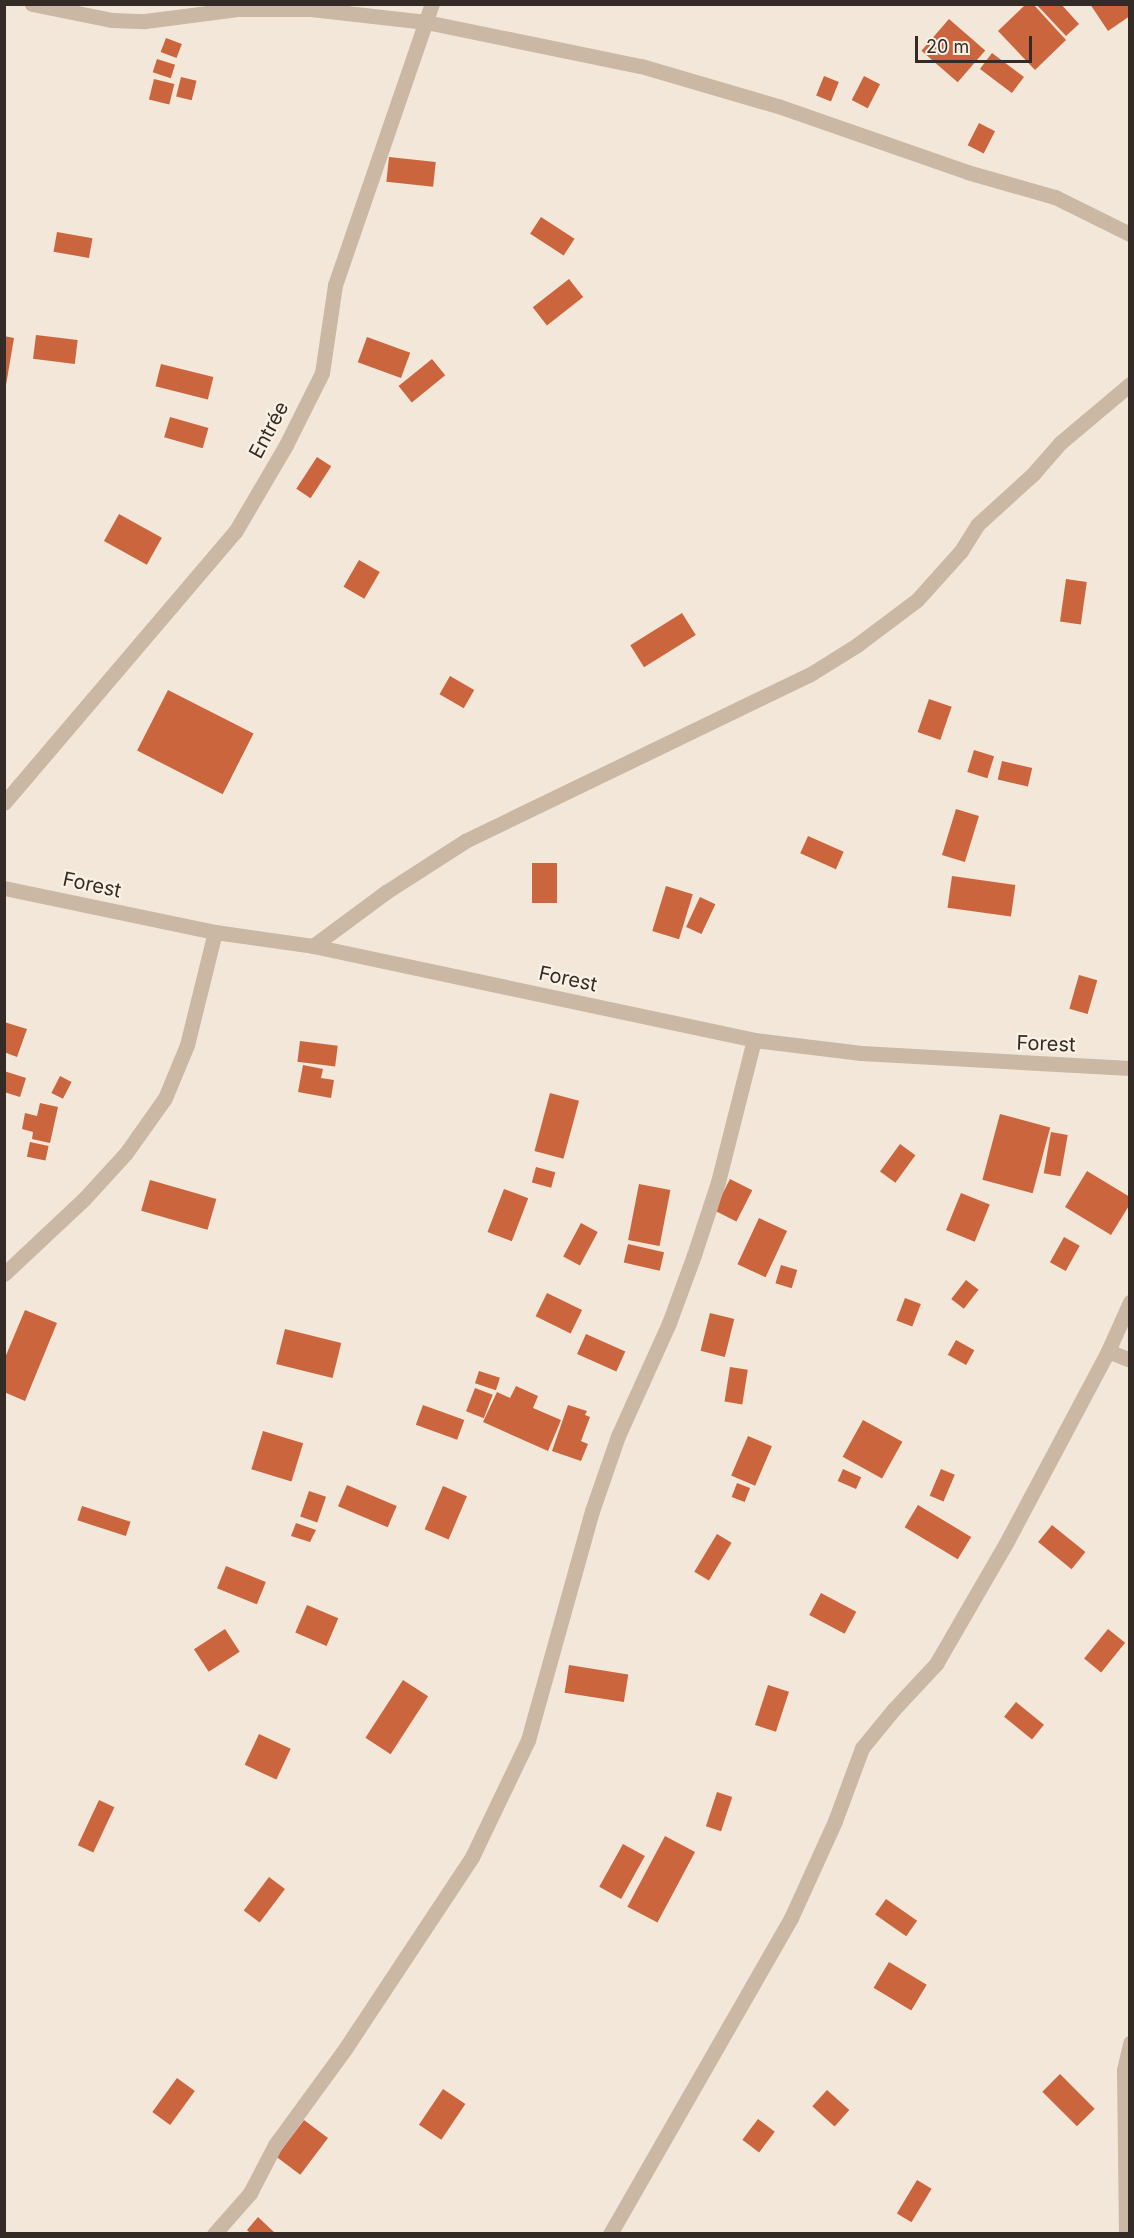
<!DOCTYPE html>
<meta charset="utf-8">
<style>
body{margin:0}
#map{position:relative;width:1134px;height:2238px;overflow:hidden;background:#f2e7d8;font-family:Inter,sans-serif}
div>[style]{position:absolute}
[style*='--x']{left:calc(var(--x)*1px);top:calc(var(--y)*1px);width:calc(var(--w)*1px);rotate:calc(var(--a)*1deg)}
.building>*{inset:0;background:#cb653e;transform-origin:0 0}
.minor>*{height:15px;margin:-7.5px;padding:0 7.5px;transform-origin:7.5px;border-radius:7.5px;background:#cab7a4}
.tertiary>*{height:15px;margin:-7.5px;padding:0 7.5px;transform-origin:7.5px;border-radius:7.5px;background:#cab7a4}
span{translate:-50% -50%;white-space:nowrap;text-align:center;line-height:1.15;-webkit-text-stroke:4.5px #faf1e5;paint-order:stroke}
.street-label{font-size:20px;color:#352b26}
.frame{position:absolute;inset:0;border:6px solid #352b26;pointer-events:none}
.scale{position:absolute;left:915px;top:36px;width:117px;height:27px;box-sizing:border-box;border:3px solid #352b26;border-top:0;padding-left:8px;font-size:18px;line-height:21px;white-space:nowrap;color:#352b26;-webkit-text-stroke:4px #faf1e5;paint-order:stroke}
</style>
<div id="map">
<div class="building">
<i style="clip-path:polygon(1026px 4px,1033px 4px,1066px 40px,1035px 70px,998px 31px)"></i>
<i style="clip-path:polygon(1036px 4px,1061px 4px,1079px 24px,1066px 36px)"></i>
<i style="clip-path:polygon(1090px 4px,1128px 4px,1130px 16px,1108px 31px)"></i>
<i style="left:949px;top:19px;width:48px;height:42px;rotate:41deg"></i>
<i style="left:166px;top:38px;width:17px;height:15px;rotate:21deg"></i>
<i style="left:992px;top:53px;width:40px;height:20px;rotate:37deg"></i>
<i style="left:157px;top:59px;width:19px;height:14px;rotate:18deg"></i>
<i style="left:824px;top:76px;width:16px;height:21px;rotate:22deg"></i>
<i style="left:864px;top:76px;width:18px;height:27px;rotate:27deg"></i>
<i style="left:181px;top:77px;width:16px;height:20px;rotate:14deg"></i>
<i style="left:154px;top:79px;width:21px;height:21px;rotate:14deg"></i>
<i style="left:979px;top:123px;width:18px;height:25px;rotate:27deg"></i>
<i style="left:389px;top:157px;width:47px;height:25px;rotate:6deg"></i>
<i style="left:541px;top:217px;width:40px;height:20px;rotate:33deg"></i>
<i style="left:57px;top:232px;width:36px;height:20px;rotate:10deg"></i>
<i style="left:569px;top:279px;width:23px;height:46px;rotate:52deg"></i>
<i style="left:36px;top:335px;width:42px;height:24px;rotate:7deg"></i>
<i style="clip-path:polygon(4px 336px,14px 338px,6px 385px,4px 385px)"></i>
<i style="left:367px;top:337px;width:46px;height:27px;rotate:20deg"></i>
<i style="left:432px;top:359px;width:21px;height:43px;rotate:51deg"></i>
<i style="left:161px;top:364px;width:54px;height:23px;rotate:14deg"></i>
<i style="left:170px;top:417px;width:40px;height:21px;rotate:16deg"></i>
<i style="left:317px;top:457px;width:17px;height:38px;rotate:33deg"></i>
<i style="left:119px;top:514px;width:49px;height:31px;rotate:29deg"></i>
<i style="left:359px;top:560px;width:24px;height:31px;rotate:30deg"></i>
<i style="left:1066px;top:579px;width:21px;height:43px;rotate:8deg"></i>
<i style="left:682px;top:613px;width:26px;height:61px;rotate:58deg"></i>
<i style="left:450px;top:676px;width:28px;height:21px;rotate:30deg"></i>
<i style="left:168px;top:690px;width:96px;height:68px;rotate:27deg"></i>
<i style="left:929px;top:699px;width:24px;height:35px;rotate:19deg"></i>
<i style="left:974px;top:750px;width:21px;height:23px;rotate:17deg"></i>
<i style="left:1002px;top:761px;width:31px;height:19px;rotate:13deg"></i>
<i style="left:956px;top:809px;width:24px;height:48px;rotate:17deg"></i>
<i style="left:808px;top:836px;width:39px;height:19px;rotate:24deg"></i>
<i style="left:532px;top:863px;width:25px;height:40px"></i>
<i style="left:952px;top:876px;width:64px;height:32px;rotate:8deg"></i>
<i style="left:666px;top:886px;width:28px;height:47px;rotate:17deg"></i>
<i style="left:700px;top:897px;width:17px;height:33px;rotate:25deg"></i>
<i style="left:1079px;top:975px;width:19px;height:35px;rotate:16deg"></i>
<i style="clip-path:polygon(4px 1022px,27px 1029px,17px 1057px,4px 1052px)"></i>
<i style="left:300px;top:1041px;width:38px;height:21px;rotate:7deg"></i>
<i style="clip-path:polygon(303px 1065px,323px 1069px,321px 1078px,334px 1080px,331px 1098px,298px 1092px)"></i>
<i style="clip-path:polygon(4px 1071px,26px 1078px,20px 1097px,4px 1092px)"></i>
<i style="left:60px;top:1076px;width:13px;height:19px;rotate:27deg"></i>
<i style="left:550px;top:1093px;width:30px;height:60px;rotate:15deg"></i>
<i style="clip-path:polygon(40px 1103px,58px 1107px,50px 1143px,32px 1139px,33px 1132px,22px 1129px,25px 1113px,37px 1116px)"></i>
<i style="left:1000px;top:1114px;width:52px;height:68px;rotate:15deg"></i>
<i style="left:1051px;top:1132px;width:17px;height:42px;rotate:10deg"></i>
<i style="left:30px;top:1142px;width:19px;height:15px;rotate:12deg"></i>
<i style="left:900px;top:1144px;width:19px;height:34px;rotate:36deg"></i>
<i style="left:536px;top:1167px;width:20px;height:16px;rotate:15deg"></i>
<i style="clip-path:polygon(1087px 1171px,1130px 1197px,1130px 1204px,1111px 1235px,1065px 1207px)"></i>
<i style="left:730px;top:1179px;width:25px;height:35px;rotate:27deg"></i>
<i style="left:150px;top:1180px;width:69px;height:32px;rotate:16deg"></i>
<i style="left:639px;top:1184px;width:32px;height:57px;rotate:11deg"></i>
<i style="left:504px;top:1189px;width:26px;height:46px;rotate:21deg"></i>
<i style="left:961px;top:1193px;width:31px;height:40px;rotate:22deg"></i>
<i style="left:759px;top:1218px;width:31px;height:51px;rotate:25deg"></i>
<i style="left:581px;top:1223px;width:19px;height:38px;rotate:28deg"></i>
<i style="left:1064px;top:1237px;width:18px;height:29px;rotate:29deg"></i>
<i style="left:628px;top:1244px;width:37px;height:19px;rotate:13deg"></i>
<i style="left:781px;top:1265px;width:17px;height:19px;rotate:17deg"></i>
<i style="left:966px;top:1280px;width:16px;height:24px;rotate:38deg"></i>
<i style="left:547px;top:1293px;width:39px;height:26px;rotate:26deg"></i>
<i style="left:905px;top:1298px;width:17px;height:24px;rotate:21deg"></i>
<i style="clip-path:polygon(25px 1310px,57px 1323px,25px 1401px,4px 1392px,4px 1360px)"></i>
<i style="left:710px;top:1313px;width:25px;height:39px;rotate:14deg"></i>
<i style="left:285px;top:1329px;width:58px;height:36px;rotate:14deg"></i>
<i style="left:586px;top:1334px;width:43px;height:22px;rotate:24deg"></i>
<i style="left:956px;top:1340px;width:21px;height:17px;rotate:29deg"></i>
<i style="left:730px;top:1367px;width:18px;height:35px;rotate:9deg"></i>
<i style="left:479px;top:1371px;width:22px;height:13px;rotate:18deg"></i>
<i style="clip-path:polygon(516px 1386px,538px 1396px,533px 1408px,561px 1420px,548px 1451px,483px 1422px,497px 1392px,510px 1398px)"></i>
<i style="left:475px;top:1388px;width:19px;height:25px;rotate:21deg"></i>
<i style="left:423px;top:1405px;width:44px;height:21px;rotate:20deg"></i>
<i style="clip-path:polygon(568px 1405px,587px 1411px,585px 1415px,590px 1417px,581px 1441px,588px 1444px,581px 1461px,552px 1451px)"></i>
<i style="left:863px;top:1420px;width:45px;height:42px;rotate:29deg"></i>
<i style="left:263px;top:1431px;width:42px;height:40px;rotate:17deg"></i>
<i style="left:748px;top:1436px;width:26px;height:43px;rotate:23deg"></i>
<i style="left:843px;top:1469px;width:20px;height:13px;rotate:24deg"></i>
<i style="left:941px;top:1469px;width:15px;height:29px;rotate:23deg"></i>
<i style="left:737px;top:1483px;width:14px;height:15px;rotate:21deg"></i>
<i style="left:347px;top:1485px;width:54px;height:23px;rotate:23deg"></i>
<i style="left:443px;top:1486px;width:26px;height:47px;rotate:23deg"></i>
<i style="left:309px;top:1491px;width:18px;height:27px;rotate:19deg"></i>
<i style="left:918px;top:1505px;width:62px;height:26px;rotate:31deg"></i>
<i style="left:82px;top:1506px;width:51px;height:15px;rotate:18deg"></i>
<i style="clip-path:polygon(296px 1523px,316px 1530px,310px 1542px,291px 1536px)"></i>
<i style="left:1052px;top:1525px;width:43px;height:22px;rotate:39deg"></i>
<i style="left:717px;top:1534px;width:17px;height:44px;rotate:31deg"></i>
<i style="left:226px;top:1566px;width:43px;height:24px;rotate:22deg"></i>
<i style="left:821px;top:1593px;width:40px;height:25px;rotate:28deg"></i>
<i style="left:307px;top:1605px;width:34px;height:30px;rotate:23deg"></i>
<i style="left:225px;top:1629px;width:27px;height:37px;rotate:57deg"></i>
<i style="left:1108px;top:1629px;width:22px;height:38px;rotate:39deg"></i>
<i style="left:569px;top:1665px;width:60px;height:28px;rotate:9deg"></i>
<i style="left:403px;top:1680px;width:30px;height:69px;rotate:33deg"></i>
<i style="left:768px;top:1685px;width:22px;height:42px;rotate:18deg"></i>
<i style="left:1016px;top:1702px;width:36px;height:19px;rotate:39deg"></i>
<i style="left:259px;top:1734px;width:35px;height:34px;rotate:25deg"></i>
<i style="left:717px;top:1792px;width:16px;height:36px;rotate:18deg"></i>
<i style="left:99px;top:1800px;width:17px;height:50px;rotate:25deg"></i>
<i style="left:665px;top:1836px;width:34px;height:80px;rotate:28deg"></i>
<i style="left:623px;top:1844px;width:25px;height:49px;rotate:29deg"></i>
<i style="left:269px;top:1877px;width:20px;height:42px;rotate:37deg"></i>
<i style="left:886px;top:1899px;width:38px;height:19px;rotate:35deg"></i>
<i style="left:889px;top:1962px;width:44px;height:30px;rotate:31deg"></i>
<i style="left:1060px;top:2074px;width:49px;height:25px;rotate:45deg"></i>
<i style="left:177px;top:2078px;width:22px;height:42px;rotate:36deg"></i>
<i style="left:443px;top:2089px;width:27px;height:43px;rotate:34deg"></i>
<i style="left:827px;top:2090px;width:30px;height:22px;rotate:42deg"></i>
<i style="left:758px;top:2119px;width:21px;height:26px;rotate:37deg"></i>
<i style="left:304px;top:2120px;width:30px;height:46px;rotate:37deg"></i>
<i style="left:917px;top:2180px;width:17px;height:39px;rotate:31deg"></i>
<i style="clip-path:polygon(258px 2217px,276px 2234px,251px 2234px,247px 2230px)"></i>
</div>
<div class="minor">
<i style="--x:32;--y:4;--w:82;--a:11.3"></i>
<i style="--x:112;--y:20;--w:33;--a:2"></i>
<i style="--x:145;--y:21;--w:95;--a:-7.3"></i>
<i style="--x:239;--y:9;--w:72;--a:0"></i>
<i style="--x:311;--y:9;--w:116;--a:6.4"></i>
<i style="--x:426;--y:22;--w:219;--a:11.6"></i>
<i style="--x:641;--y:66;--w:143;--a:16.3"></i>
<i style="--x:778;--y:106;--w:200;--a:19.2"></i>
<i style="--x:967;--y:172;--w:91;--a:15.9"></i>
<i style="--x:1055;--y:197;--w:84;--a:26.3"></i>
<i style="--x:4;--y:803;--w:356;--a:-49.6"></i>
<i style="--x:235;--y:532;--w:101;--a:-59.6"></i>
<i style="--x:286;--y:445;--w:80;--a:-63.4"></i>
<i style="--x:322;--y:373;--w:89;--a:-81.6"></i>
<i style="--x:335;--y:285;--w:297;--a:-71"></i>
<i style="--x:313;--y:946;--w:91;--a:-36.5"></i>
<i style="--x:386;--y:892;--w:94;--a:-32.8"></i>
<i style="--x:465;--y:841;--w:382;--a:-25.8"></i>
<i style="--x:809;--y:675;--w:57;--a:-32"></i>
<i style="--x:857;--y:645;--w:75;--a:-36.9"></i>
<i style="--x:917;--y:600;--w:66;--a:-48.1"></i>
<i style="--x:961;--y:551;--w:31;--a:-58"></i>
<i style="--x:977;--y:525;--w:76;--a:-42.3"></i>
<i style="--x:1033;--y:474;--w:41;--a:-48.9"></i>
<i style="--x:1060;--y:443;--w:92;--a:-40.1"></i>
<i style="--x:4;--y:1274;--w:110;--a:-43.2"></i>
<i style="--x:84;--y:1199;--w:62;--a:-47.6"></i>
<i style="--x:126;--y:1153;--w:67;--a:-54.7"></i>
<i style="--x:165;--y:1098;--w:57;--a:-67.5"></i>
<i style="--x:187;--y:1045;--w:116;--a:-76.1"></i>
<i style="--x:1108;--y:1351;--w:24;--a:22"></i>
<i style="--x:214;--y:2234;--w:55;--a:-48.7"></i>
<i style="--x:250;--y:2193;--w:54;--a:-62.5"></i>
<i style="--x:275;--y:2145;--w:119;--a:-53.9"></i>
<i style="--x:345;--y:2049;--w:230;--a:-56.5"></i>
<i style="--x:472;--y:1857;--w:130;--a:-64.4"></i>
<i style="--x:528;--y:1740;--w:238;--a:-74.4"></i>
<i style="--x:592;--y:1511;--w:79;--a:-70.9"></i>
<i style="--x:618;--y:1436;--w:124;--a:-65.7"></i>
<i style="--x:669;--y:1323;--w:72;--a:-69.8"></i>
<i style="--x:694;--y:1255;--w:77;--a:-71.8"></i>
<i style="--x:718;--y:1182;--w:146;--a:-75.8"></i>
<i style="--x:610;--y:2234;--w:364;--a:-60.2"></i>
<i style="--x:791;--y:1918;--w:107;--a:-65.6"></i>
<i style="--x:835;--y:1821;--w:78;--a:-69.7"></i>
<i style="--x:862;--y:1748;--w:50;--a:-50.6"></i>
<i style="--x:894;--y:1709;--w:62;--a:-47"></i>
<i style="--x:936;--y:1664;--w:138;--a:-59.9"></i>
<i style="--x:1005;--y:1545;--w:220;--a:-62"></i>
<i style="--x:1108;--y:1351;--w:54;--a:-65.8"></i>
<i style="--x:1126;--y:2234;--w:164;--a:-90.7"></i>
<i style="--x:1124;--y:2070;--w:28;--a:-77"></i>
</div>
<div class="tertiary">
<i style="--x:4;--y:888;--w:216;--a:11.8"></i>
<i style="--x:215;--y:932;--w:99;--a:8.1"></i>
<i style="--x:313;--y:946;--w:451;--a:12"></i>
<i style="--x:754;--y:1040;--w:108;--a:6.9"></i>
<i style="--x:861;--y:1053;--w:269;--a:3.2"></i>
</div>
<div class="street-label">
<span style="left:269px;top:430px;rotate:-62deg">Entrée</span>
<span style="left:92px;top:885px;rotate:12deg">Forest</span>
<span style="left:568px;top:979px;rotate:12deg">Forest</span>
<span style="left:1046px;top:1044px;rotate:2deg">Forest</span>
</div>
<div class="frame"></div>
<div class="scale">20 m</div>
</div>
